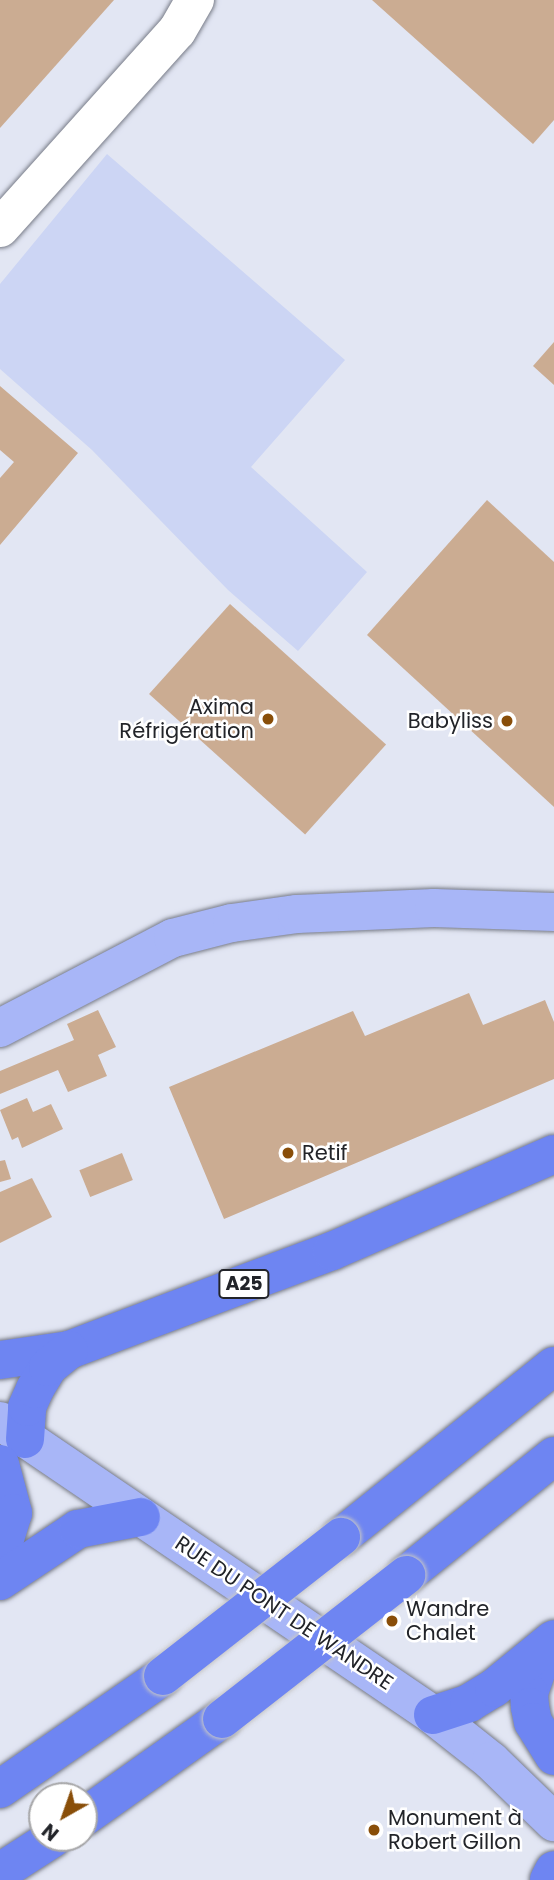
<!DOCTYPE html>
<meta charset="utf-8">
<style>
body{margin:0}
#map{position:relative;width:554px;height:1880px;overflow:hidden;background:#e2e6f3;font-family:Poppins,sans-serif}
div>[style]{position:absolute}
[style*='--x']{left:calc(var(--x)*1px);top:calc(var(--y)*1px);width:calc(var(--w)*1px);rotate:calc(var(--a)*1deg)}
.green>*{inset:0;background:#ccd5f4}
.building>*{inset:0;background:#cbac92;transform-origin:0 0}
.roads{filter:drop-shadow(0 0 2px #787c88) drop-shadow(0 0 2px #787c88)}
.minor>*{height:38px;margin:-19px;padding:0 19px;transform-origin:19px;border-radius:19px;background:#fff}
.major>*{height:38px;margin:-19px;padding:0 19px;transform-origin:19px;border-radius:19px;background:#a8b6f7}
.highway>*{height:38px;margin:-19px;padding:0 19px;transform-origin:19px;border-radius:19px;background:#6e85f2}
.bridges{filter:drop-shadow(0 0 2px #c6c6c7) drop-shadow(0 0 2px #c6c6c7)}
.highway-bridge>*{height:38px;margin:-19px;padding:0 19px;transform-origin:19px;border-radius:19px;background:#6e85f2}
.dots>*{width:19px;height:19px;translate:-50% -50%;box-sizing:border-box;border:4px solid #fff;border-radius:50%}
span{translate:-50% -50%;white-space:nowrap;text-align:center;line-height:1.15;-webkit-text-stroke:5px #fff;paint-order:stroke}
.shield-label span{padding:2px 5px;background:#fff;border:2px solid;border-radius:5px;-webkit-text-stroke-width:0}
.shield-label{font-size:19px;color:#222429;font-weight:700}
.poi-label{font-size:21px;color:#222429}
.right{translate:-100% -50%;text-align:right}
.left{translate:0 -50%;text-align:left}
.street-label{font-size:21px;color:#222429}
.north{position:absolute;left:28px;top:1782px;width:70px;height:70px;box-sizing:border-box;background:#fff;border:2px solid #a7a7a9;border-radius:50%;rotate:220deg;font-size:19px;font-weight:700;line-height:28px;text-align:center;color:#222429}
.north::after{content:'';display:block;margin:auto;width:24px;height:32px;background:#894e09;clip-path:polygon(50% 0,100% 100%,50% 72%,0 100%)}
</style>
<div id="map">
<div class="green">
<i style="clip-path:polygon(107px 154px,345px 360px,251px 467px,367px 572px,298px 651px,228px 590px,92px 450px,0 369px,0 284px)"></i>
</div>
<div class="building">
<i style="clip-path:polygon(0 0,114px 0,0 128px)"></i>
<i style="clip-path:polygon(372px 0,554px 0,554px 120px,533px 144px)"></i>
<i style="clip-path:polygon(554px 342px,554px 385px,533px 366px)"></i>
<i style="clip-path:polygon(0 386px,78px 453px,0 545px,0 478px,14px 462px,0 450px)"></i>
<i style="clip-path:polygon(487px 500px,554px 562px,554px 807px,367px 635px)"></i>
<i style="left:230px;top:604px;width:210px;height:121px;rotate:42deg"></i>
<i style="clip-path:polygon(469px 993px,483px 1025px,545px 1000px,554px 1022px,554px 1079px,224px 1219px,169px 1087px,353px 1011px,365px 1036px)"></i>
<i style="clip-path:polygon(98px 1010px,116px 1047px,98px 1055px,107px 1076px,68px 1092px,58px 1070px,0 1094px,0 1071px,74px 1040px,67px 1024px)"></i>
<i style="clip-path:polygon(27px 1098px,33px 1112px,51px 1104px,63px 1129px,22px 1148px,18px 1137px,12px 1140px,0 1110px)"></i>
<i style="left:122px;top:1153px;width:29px;height:46px;rotate:68deg"></i>
<i style="clip-path:polygon(5px 1160px,11px 1179px,0 1182px,0 1161px)"></i>
<i style="clip-path:polygon(32px 1178px,52px 1217px,0 1243px,0 1192px)"></i>
</div>
<div class="roads">
<div class="minor">
<i style="--x:0;--y:228;--w:265;--a:-48.1"></i>
<i style="--x:177;--y:31;--w:36;--a:-60"></i>
</div>
<div class="major">
<i style="--x:0;--y:1028;--w:195;--a:-27.5"></i>
<i style="--x:173;--y:938;--w:61;--a:-14.3"></i>
<i style="--x:232;--y:923;--w:66;--a:-7.9"></i>
<i style="--x:297;--y:914;--w:137;--a:-2.5"></i>
<i style="--x:434;--y:908;--w:120;--a:1.9"></i>
<i style="--x:0;--y:1421;--w:523;--a:34.18"></i>
<i style="--x:433;--y:1715;--w:74;--a:38.4"></i>
<i style="--x:491;--y:1761;--w:88;--a:44.1"></i>
</div>
<div class="highway">
<i style="--x:0;--y:1360;--w:70;--a:-8.2"></i>
<i style="--x:69;--y:1350;--w:184;--a:-20.7"></i>
<i style="--x:241;--y:1285;--w:97;--a:-20.5"></i>
<i style="--x:332;--y:1251;--w:242;--a:-23.6"></i>
<i style="--x:25;--y:1439;--w:32;--a:-86"></i>
<i style="--x:27;--y:1407;--w:20;--a:-66"></i>
<i style="--x:35;--y:1389;--w:26;--a:-59"></i>
<i style="--x:48;--y:1367;--w:27;--a:-39"></i>
<i style="--x:0;--y:1464;--w:51;--a:75.1"></i>
<i style="--x:13;--y:1513;--w:44;--a:107.2"></i>
<i style="--x:341;--y:1537;--w:273;--a:-38.8"></i>
<i style="--x:406;--y:1575;--w:190;--a:-38.8"></i>
<i style="--x:0;--y:1581;--w:94;--a:-33.7"></i>
<i style="--x:78;--y:1529;--w:64;--a:-10.8"></i>
<i style="--x:545;--y:1647;--w:49;--a:109.2"></i>
<i style="--x:529;--y:1693;--w:14;--a:86"></i>
<i style="--x:530;--y:1707;--w:15;--a:79"></i>
<i style="--x:533;--y:1722;--w:40;--a:58"></i>
<i style="--x:433;--y:1715;--w:38;--a:-18"></i>
<i style="--x:469;--y:1703;--w:29;--a:-31"></i>
<i style="--x:494;--y:1688;--w:77;--a:-39.2"></i>
<i style="--x:0;--y:1789;--w:198;--a:-34.7"></i>
<i style="--x:84;--y:1817;--w:169;--a:-35.4"></i>
<i style="--x:0;--y:1872;--w:63;--a:-32.7"></i>
<i style="--x:549;--y:1880;--w:11;--a:-63"></i>
</div>
</div>
<div class="bridges">
<div class="highway-bridge">
<i style="--x:163;--y:1676;--w:226;--a:-38"></i>
<i style="--x:222;--y:1719;--w:234;--a:-38"></i>
</div>
</div>
<div class="dots">
<i style="left:268px;top:719px;background:#894e09"></i>
<i style="left:507px;top:721px;background:#894e09"></i>
<i style="left:288px;top:1153px;background:#894e09"></i>
<i style="left:392px;top:1621px;background:#894e09"></i>
<i style="left:374px;top:1830px;background:#894e09"></i>
</div>
<div class="shield-label">
<span style="left:244px;top:1284px">A25</span>
</div>
<div class="poi-label">
<span class="right" style="left:254px;top:719px">Axima<br>Réfrigération</span>
<span class="right" style="left:493px;top:721px">Babyliss</span>
<span class="left" style="left:302px;top:1153px">Retif</span>
<span class="left" style="left:406px;top:1621px">Wandre<br>Chalet</span>
<span class="left" style="left:388px;top:1830px">Monument à<br>Robert Gillon</span>
</div>
<div class="street-label">
<span style="left:284px;top:1613px;rotate:34deg">RUE DU PONT DE WANDRE</span>
</div>
<div class="north">N</div>
</div>
